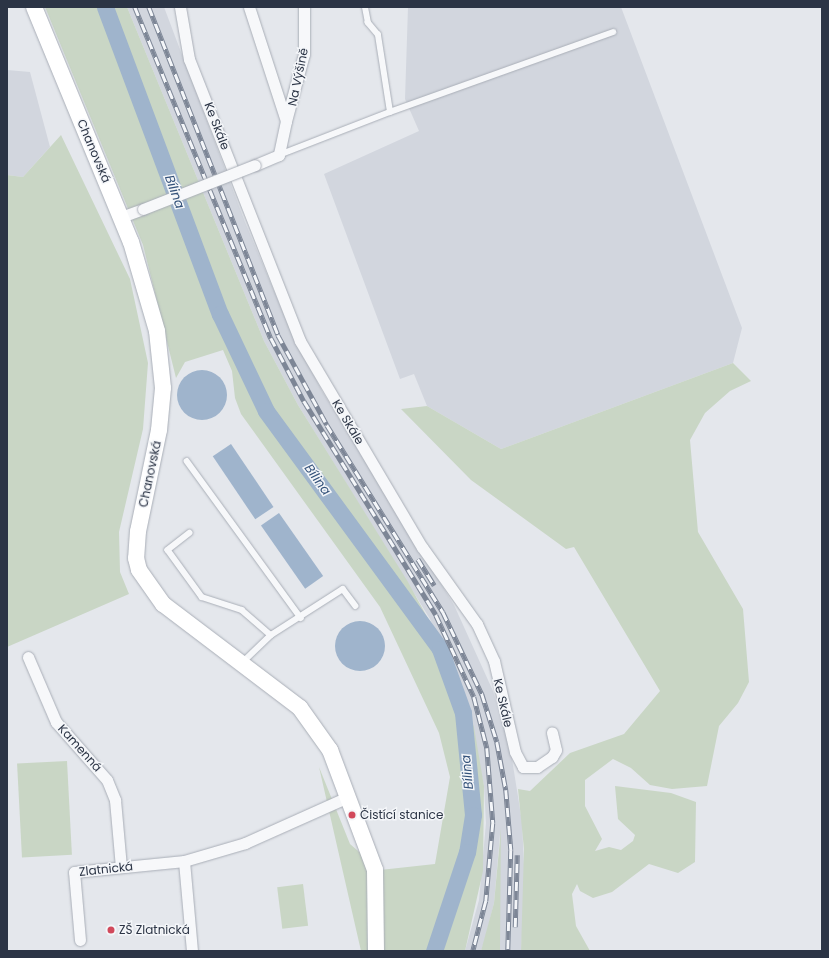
<!DOCTYPE html>
<meta charset="utf-8">
<style>
body{margin:0}
#map{position:relative;width:829px;height:958px;overflow:hidden;background:#e4e7ec;font-family:Poppins,sans-serif}
div>[style]{position:absolute}
[style*='--x']{left:calc(var(--x)*1px);top:calc(var(--y)*1px);width:calc(var(--w)*1px);rotate:calc(var(--a)*1deg)}
.built>*{inset:0;background:#d2d6de}
.green>*{inset:0;background:#c9d6c5;transform-origin:0 0}
.water>*{inset:0;background:#9fb4cc;transform-origin:0 0}
.round{border-radius:50%}
.river>*{height:17px;margin:-8.5px;padding:0 8.5px;transform-origin:8.5px;border-radius:8.5px;background:#9fb4cc}
.roads{filter:drop-shadow(0 0 1px #a9aeb7) drop-shadow(0 0 1px #a9aeb7)}
.lane>*{height:5.5px;margin:-2.75px;padding:0 2.75px;transform-origin:2.75px;border-radius:2.75px;background:#f7f8fa}
.street>*{height:11px;margin:-5.5px;padding:0 5.5px;transform-origin:5.5px;border-radius:5.5px;background:#f7f8fa}
.secondary>*{height:16px;margin:-8px;padding:0 8px;transform-origin:8px;border-radius:8px;background:#fff}
.rail>*{height:4.5px;margin-top:-2.25px;transform-origin:0;background:repeating-linear-gradient(90deg,#f4f6f9 0 9px,#7d8696 0 18px);box-sizing:border-box;border-block:1px solid #7d8696}
.bridges{filter:drop-shadow(0 0 1px #a9aeb7) drop-shadow(0 0 1px #a9aeb7)}
.street-bridge>*{height:11px;margin:-5.5px;padding:0 5.5px;transform-origin:5.5px;border-radius:5.5px;background:#f7f8fa}
.dots>*{width:11px;height:11px;translate:-50% -50%;box-sizing:border-box;border:2px solid #f4f6f9;border-radius:50%}
span{translate:-50% -50%;white-space:nowrap;text-align:center;line-height:1.15;-webkit-text-stroke:3px #f4f6f9;paint-order:stroke}
.street-label{font-size:12px;color:#2b3445}
.poi-label{font-size:12px;color:#2b3445}
.left{translate:0 -50%;text-align:left}
.water-label{font-size:13px;color:#34527a;font-style:italic}
.frame{position:absolute;inset:0;border:8px solid #2b3445;pointer-events:none}
</style>
<div id="map">
<div class="built">
<i style="clip-path:polygon(127px 7px,164px 7px,245px 222px,290px 329px,322px 391px,454px 605px,493px 691px,509px 740px,522px 822px,525px 886px,521px 951px,500px 951px,500px 834px,494px 903px,484px 943px,481px 951px,465px 951px,479px 900px,486px 823px,484px 786px,466px 700px,430px 619px,298px 405px,264px 341px)"></i>
<i style="clip-path:polygon(408px 7px,621px 7px,742px 328px,733px 363px,501px 449px,427px 406px,414px 374px,400px 379px,324px 174px,419px 131px,405px 99px)"></i>
<i style="clip-path:polygon(7px 70px,30px 72px,50px 147px,23px 177px,7px 175px)"></i>
</div>
<div class="green">
<i style="clip-path:polygon(45px 7px,127px 7px,264px 341px,298px 405px,408px 582px,449px 657px,474px 727px,484px 786px,483px 871px,465px 951px,361px 951px,319px 767px,350px 844px,380px 870px,435px 864px,450px 777px,439px 733px,380px 607px,241px 414px,235px 398px,232px 371px,223px 350px,185px 362px,176px 378px,143px 245px)"></i>
<i style="clip-path:polygon(61px 135px,130px 279px,148px 363px,143px 429px,119px 532px,120px 572px,129px 594px,7px 647px,7px 175px,23px 177px)"></i>
<i style="clip-path:polygon(733px 363px,751px 381px,730px 391px,705px 413px,690px 440px,698px 532px,743px 609px,749px 682px,738px 703px,719px 726px,707px 786px,672px 789px,650px 785px,631px 768px,613px 759px,585px 780px,585px 806px,602px 839px,595px 851px,609px 847px,621px 850px,633px 841px,635px 835px,618px 819px,615px 786px,671px 793px,696px 802px,695px 862px,678px 873px,649px 864px,612px 892px,593px 898px,580px 891px,577px 884px,572px 894px,576px 926px,590px 951px,521px 951px,524px 849px,518px 789px,530px 791px,570px 753px,624px 734px,660px 691px,574px 547px,566px 549px,471px 480px,401px 409px,427px 406px,501px 449px)"></i>
<i style="left:67px;top:761px;width:94px;height:50px;rotate:87deg"></i>
<i style="clip-path:polygon(501px 828px,500px 951px,481px 951px,494px 903px)"></i>
<i style="left:303px;top:884px;width:42px;height:26px;rotate:83deg"></i>
</div>
<div class="water">
<i class="round" style="left:177px;top:370px;width:50px;height:50px"></i>
<i style="left:231px;top:444px;width:76px;height:22px;rotate:56deg"></i>
<i style="left:279px;top:513px;width:77px;height:22px;rotate:55deg"></i>
<i class="round" style="left:335px;top:621px;width:50px;height:50px"></i>
</div>
<div class="river">
<i style="--x:105;--y:7;--w:328;--a:69.5"></i>
<i style="--x:220;--y:314;--w:107;--a:64.6"></i>
<i style="--x:266;--y:411;--w:295;--a:53.8"></i>
<i style="--x:440;--y:649;--w:68;--a:70.2"></i>
<i style="--x:463;--y:713;--w:102;--a:84.4"></i>
<i style="--x:473;--y:815;--w:37;--a:99"></i>
<i style="--x:467;--y:852;--w:104;--a:108.4"></i>
</div>
<div class="roads">
<div class="lane">
<i style="--x:390;--y:112;--w:237;--a:-19.7"></i>
<i style="--x:279;--y:155;--w:119;--a:-21.2"></i>
<i style="--x:390;--y:112;--w:78;--a:-98.9"></i>
<i style="--x:378;--y:35;--w:16;--a:-130"></i>
<i style="--x:368;--y:23;--w:16;--a:-101"></i>
<i style="--x:187;--y:461;--w:194;--a:54"></i>
<i style="--x:190;--y:533;--w:28;--a:142"></i>
<i style="--x:168;--y:550;--w:58;--a:54.1"></i>
<i style="--x:202;--y:597;--w:42;--a:18"></i>
<i style="--x:242;--y:610;--w:38;--a:41"></i>
<i style="--x:243;--y:662;--w:39;--a:-44"></i>
<i style="--x:271;--y:635;--w:85;--a:-32.6"></i>
<i style="--x:343;--y:589;--w:21;--a:53"></i>
</div>
<div class="street">
<i style="--x:180;--y:7;--w:53;--a:80.2"></i>
<i style="--x:189;--y:59;--w:303;--a:68.5"></i>
<i style="--x:300;--y:341;--w:239;--a:59.4"></i>
<i style="--x:422;--y:547;--w:95;--a:54.5"></i>
<i style="--x:477;--y:624;--w:41;--a:65.3"></i>
<i style="--x:494;--y:661;--w:93;--a:77"></i>
<i style="--x:515;--y:752;--w:17;--a:62"></i>
<i style="--x:523;--y:767;--w:14;--a:0"></i>
<i style="--x:537;--y:767;--w:18;--a:-34"></i>
<i style="--x:552;--y:757;--w:8;--a:-60"></i>
<i style="--x:556;--y:750;--w:18;--a:-103"></i>
<i style="--x:249;--y:7;--w:120;--a:72"></i>
<i style="--x:286;--y:121;--w:35;--a:102"></i>
<i style="--x:279;--y:155;--w:26;--a:157"></i>
<i style="--x:286;--y:121;--w:69;--a:-75"></i>
<i style="--x:304;--y:54;--w:47;--a:-90"></i>
<i style="--x:121;--y:217;--w:23;--a:-20"></i>
<i style="--x:28;--y:657;--w:71;--a:66.7"></i>
<i style="--x:56;--y:722;--w:77;--a:48.7"></i>
<i style="--x:107;--y:780;--w:22;--a:68"></i>
<i style="--x:115;--y:800;--w:67;--a:84.9"></i>
<i style="--x:80;--y:940;--w:68;--a:-95"></i>
<i style="--x:74;--y:872;--w:111;--a:-5.7"></i>
<i style="--x:192;--y:951;--w:90;--a:-95.1"></i>
<i style="--x:184;--y:861;--w:64;--a:-16.4"></i>
<i style="--x:245;--y:843;--w:113;--a:-24.1"></i>
</div>
<div class="secondary">
<i style="--x:34;--y:7;--w:254;--a:67.6"></i>
<i style="--x:131;--y:242;--w:93;--a:73.7"></i>
<i style="--x:157;--y:331;--w:57;--a:84"></i>
<i style="--x:163;--y:388;--w:42;--a:95.4"></i>
<i style="--x:159;--y:430;--w:103;--a:101.7"></i>
<i style="--x:138;--y:531;--w:27;--a:94"></i>
<i style="--x:136;--y:558;--w:12;--a:76"></i>
<i style="--x:139;--y:570;--w:42;--a:54.8"></i>
<i style="--x:163;--y:604;--w:172;--a:37.2"></i>
<i style="--x:300;--y:708;--w:52;--a:54.5"></i>
<i style="--x:330;--y:750;--w:128;--a:69.4"></i>
<i style="--x:375;--y:870;--w:81;--a:89.3"></i>
</div>
</div>
<div class="rail">
<i style="--x:135;--y:7;--w:358;--a:67.7"></i>
<i style="--x:271;--y:338;--w:71;--a:62.4"></i>
<i style="--x:304;--y:401;--w:251;--a:58.3"></i>
<i style="--x:436;--y:615;--w:90;--a:65.1"></i>
<i style="--x:474;--y:697;--w:53;--a:75.7"></i>
<i style="--x:487;--y:748;--w:75;--a:85.4"></i>
<i style="--x:493;--y:823;--w:78;--a:95.1"></i>
<i style="--x:486;--y:901;--w:52;--a:104.6"></i>
<i style="--x:149;--y:7;--w:352;--a:68.5"></i>
<i style="--x:278;--y:335;--w:102;--a:61.4"></i>
<i style="--x:327;--y:425;--w:220;--a:58.2"></i>
<i style="--x:443;--y:612;--w:91;--a:64.6"></i>
<i style="--x:482;--y:694;--w:50;--a:72.6"></i>
<i style="--x:497;--y:742;--w:49;--a:79.4"></i>
<i style="--x:506;--y:790;--w:60;--a:85.2"></i>
<i style="--x:511;--y:850;--w:101;--a:91.7"></i>
<i style="--x:418;--y:559;--w:31;--a:58"></i>
<i style="--x:515;--y:927;--w:72;--a:-88.4"></i>
</div>
<div class="bridges">
<div class="street-bridge">
<i style="--x:143;--y:209;--w:120;--a:-21.4"></i>
</div>
</div>
<div class="dots">
<i style="left:352px;top:815px;background:#d1495b"></i>
<i style="left:111px;top:930px;background:#d1495b"></i>
</div>
<div class="street-label">
<span style="left:298px;top:77px;rotate:-78deg">Na Výšině</span>
<span style="left:217px;top:126px;rotate:69deg">Ke Skále</span>
<span style="left:94px;top:151px;rotate:67deg">Chanovská</span>
<span style="left:348px;top:422px;rotate:59deg">Ke Skále</span>
<span style="left:150px;top:474px;rotate:-78deg">Chanovská</span>
<span style="left:503px;top:703px;rotate:77deg">Ke Skále</span>
<span style="left:80px;top:748px;rotate:48deg">Kamenná</span>
<span style="left:106px;top:869px;rotate:-6deg">Zlatnická</span>
</div>
<div class="poi-label">
<span class="left" style="left:360px;top:815px">Čistící stanice</span>
<span class="left" style="left:119px;top:930px">ZŠ Zlatnická</span>
</div>
<div class="water-label">
<span style="left:174px;top:192px;rotate:70deg">Bílina</span>
<span style="left:317px;top:480px;rotate:54deg">Bílina</span>
<span style="left:468px;top:772px;rotate:-95deg">Bílina</span>
</div>
<div class="frame"></div>
</div>
